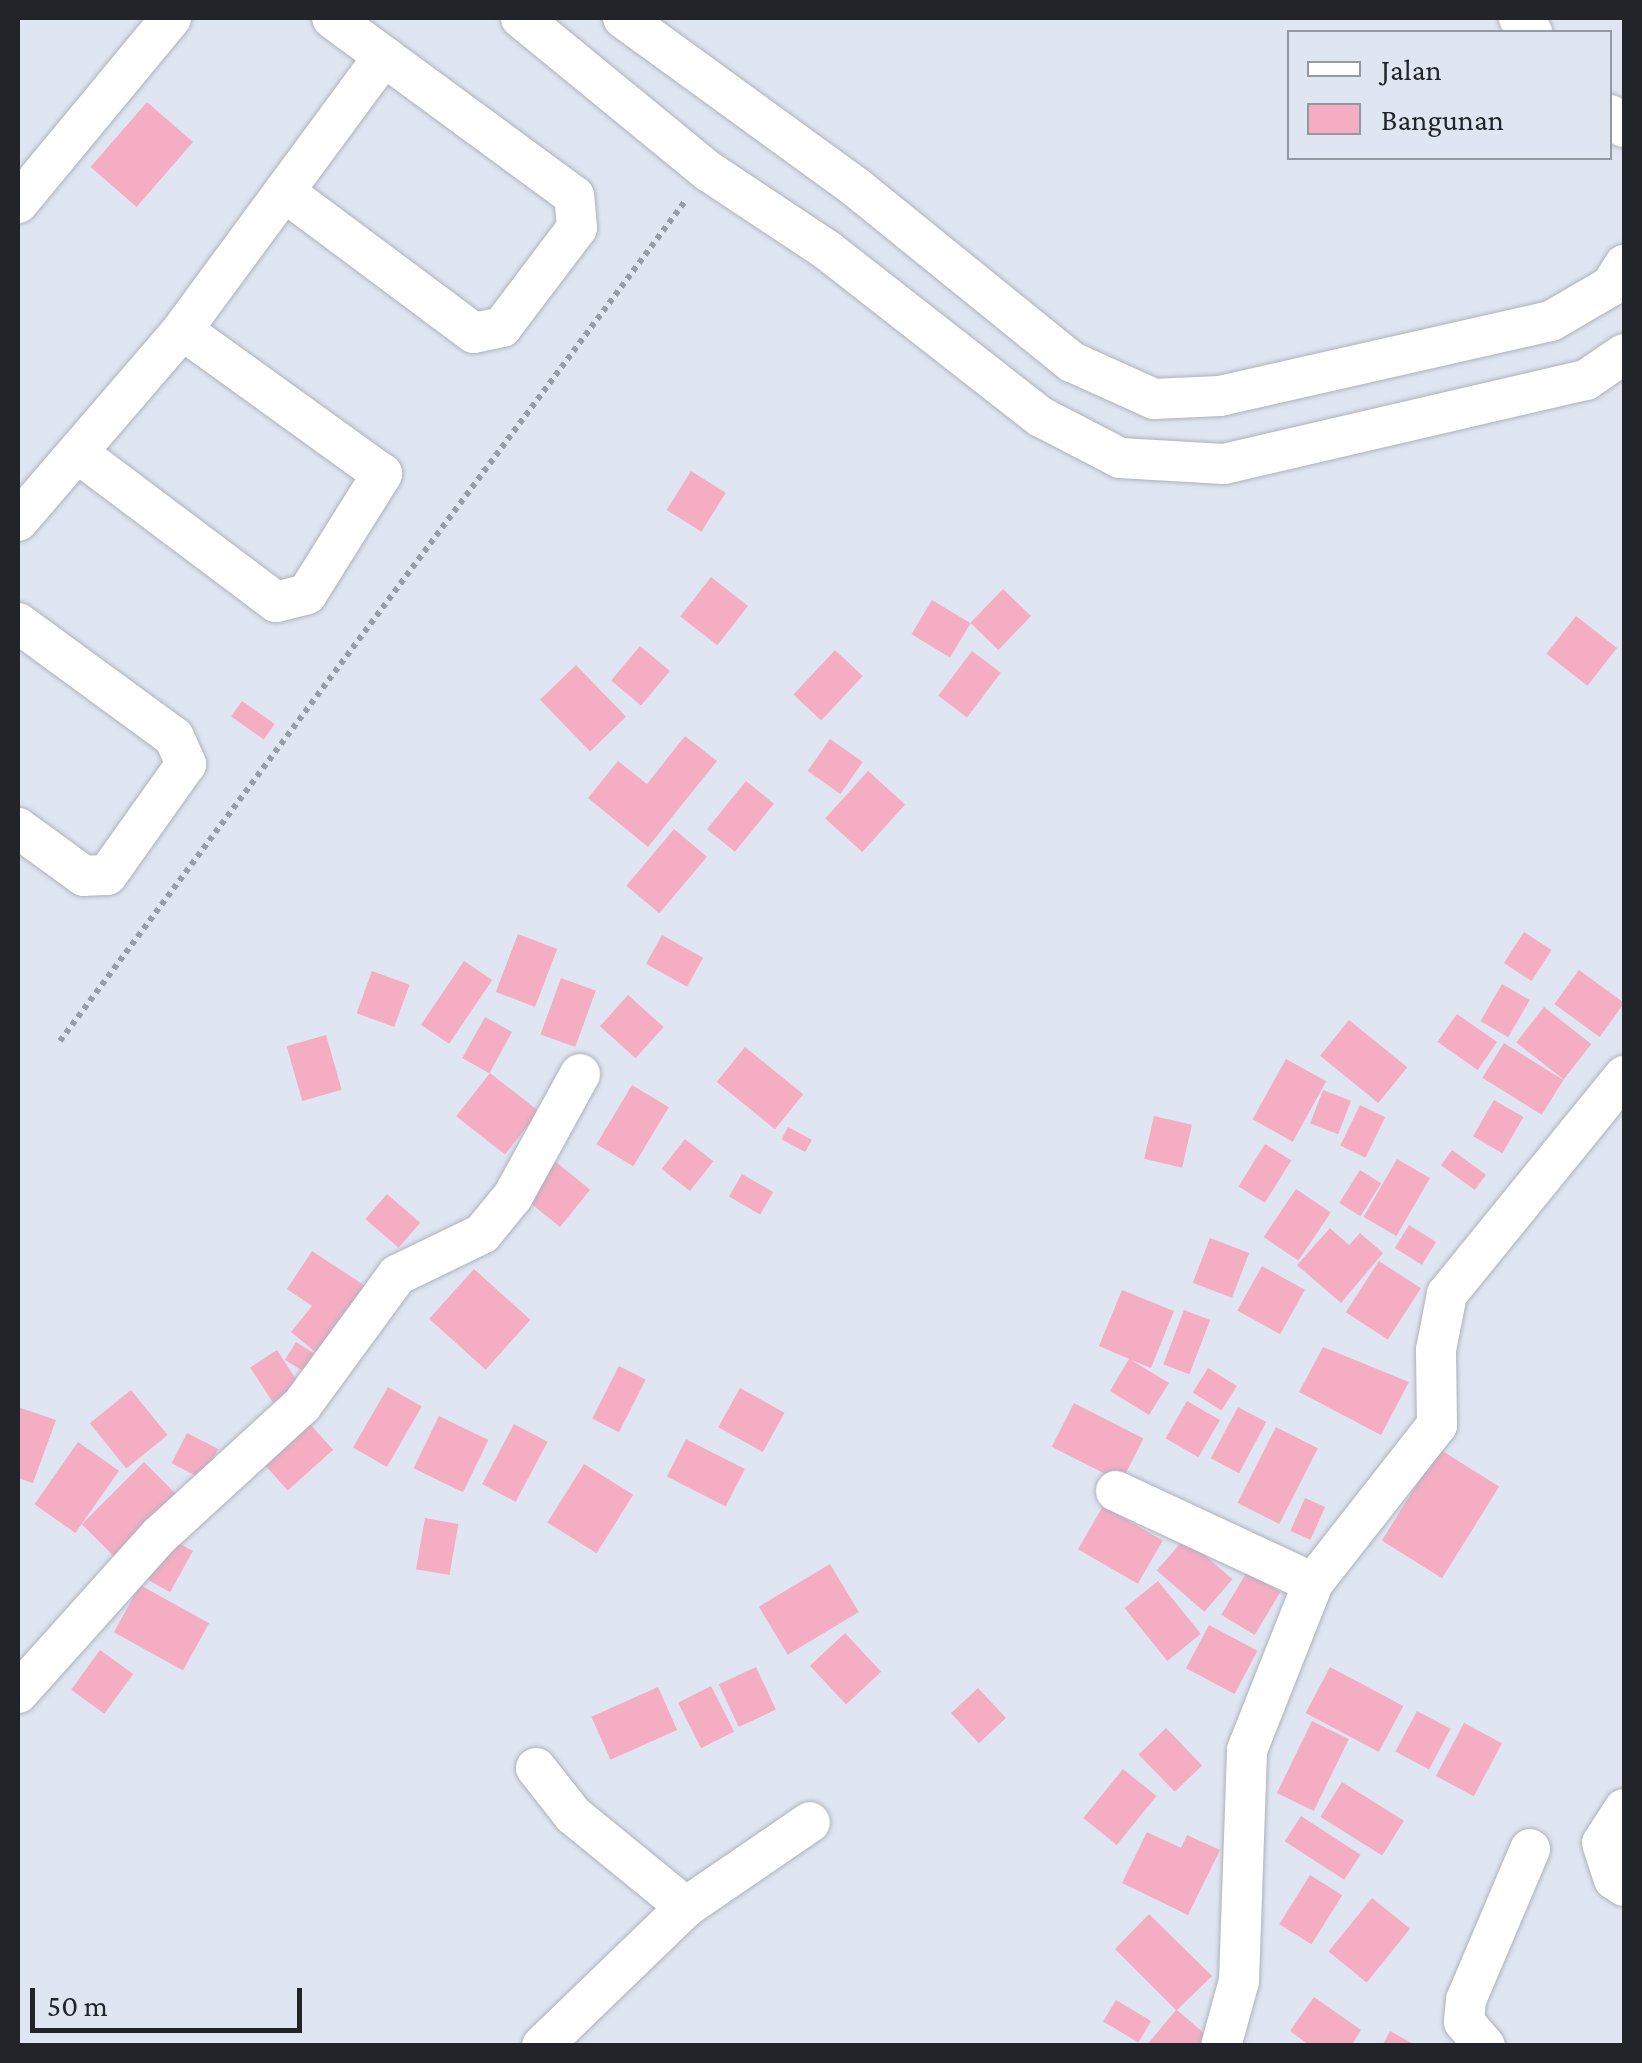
<!DOCTYPE html>
<style>
body{margin:0}
#map{position:relative;width:1642px;height:2063px;overflow:hidden;background:#e0e6f1;font-family:"Crimson Pro",serif}
div>[style]{position:absolute}
[style*='--x']{left:calc(var(--x)*1px);top:calc(var(--y)*1px);width:calc(var(--w)*1px);rotate:calc(var(--a)*1deg)}
.building>*{inset:0;background:#f5adc3;transform-origin:0 0}
.path>*{height:6px;margin-top:-3px;transform-origin:0;background:repeating-linear-gradient(90deg,#989da5 0 5px,transparent 0 10px)}
.roads{filter:drop-shadow(0 0 2px #acb2bd) drop-shadow(0 0 2px #acb2bd)}
.minor>*{height:40px;margin:-20px;padding:0 20px;transform-origin:20px;border-radius:20px;background:#fff}
span{translate:-50% -50%;white-space:nowrap;text-align:center;line-height:1.15;-webkit-text-stroke:8px #e0e6f1;paint-order:stroke}
.frame{position:absolute;inset:0;border:20px solid #212428;pointer-events:none}
.legend{position:absolute;left:1287px;top:30px;width:325px;height:130px;box-sizing:border-box;background:#e0e6f1;border:2px solid #9498a1;margin:0;padding:12px 18px;list-style:none;font-size:30px;color:#212428}
.legend li{display:flex;align-items:center;gap:20px;height:50px}
.legend b{width:50px;border:2px solid #9498a1}
.scale{position:absolute;left:30px;top:1988px;width:272px;height:45px;box-sizing:border-box;border:5px solid #212428;border-top:0;padding-left:12px;font-size:30px;line-height:35px;white-space:nowrap;color:#212428;-webkit-text-stroke:8px #e0e6f1;paint-order:stroke}
</style>
<div id="map">
<div class="building">
<i style="left:147px;top:102px;width:61px;height:86px;rotate:41deg"></i>
<i style="left:691px;top:471px;width:41px;height:46px;rotate:32deg"></i>
<i style="left:711px;top:577px;width:47px;height:50px;rotate:38deg"></i>
<i style="left:1003px;top:589px;width:39px;height:47px;rotate:44deg"></i>
<i style="left:932px;top:600px;width:45px;height:40px;rotate:31deg"></i>
<i style="left:1576px;top:616px;width:52px;height:48px;rotate:38deg"></i>
<i style="left:640px;top:646px;width:39px;height:45px;rotate:40deg"></i>
<i style="left:835px;top:650px;width:38px;height:61px;rotate:43deg"></i>
<i style="left:972px;top:651px;width:36px;height:56px;rotate:37deg"></i>
<i style="left:576px;top:665px;width:72px;height:50px;rotate:46deg"></i>
<i style="left:242px;top:701px;width:40px;height:19px;rotate:35deg"></i>
<i style="clip-path:polygon(685px 736px,717px 761px,648px 847px,588px 798px,618px 761px,647px 784px)"></i>
<i style="left:830px;top:739px;width:40px;height:39px;rotate:35deg"></i>
<i style="left:868px;top:771px;width:50px;height:64px;rotate:42deg"></i>
<i style="left:746px;top:781px;width:36px;height:62px;rotate:39deg"></i>
<i style="left:674px;top:829px;width:43px;height:74px;rotate:40deg"></i>
<i style="left:1524px;top:932px;width:33px;height:37px;rotate:33deg"></i>
<i style="left:518px;top:934px;width:42px;height:62px;rotate:21deg"></i>
<i style="left:662px;top:935px;width:47px;height:33px;rotate:29deg"></i>
<i style="left:464px;top:961px;width:34px;height:77px;rotate:34deg"></i>
<i style="left:1579px;top:970px;width:56px;height:42px;rotate:36deg"></i>
<i style="left:372px;top:971px;width:40px;height:45px;rotate:20deg"></i>
<i style="left:561px;top:978px;width:37px;height:60px;rotate:20deg"></i>
<i style="left:1502px;top:984px;width:32px;height:43px;rotate:30deg"></i>
<i style="left:628px;top:995px;width:48px;height:42px;rotate:42deg"></i>
<i style="left:1544px;top:1007px;width:60px;height:45px;rotate:38deg"></i>
<i style="left:1457px;top:1014px;width:49px;height:34px;rotate:35deg"></i>
<i style="left:485px;top:1017px;width:31px;height:47px;rotate:29deg"></i>
<i style="left:1349px;top:1020px;width:75px;height:46px;rotate:39deg"></i>
<i style="left:326px;top:1035px;width:57px;height:41px;rotate:74deg"></i>
<i style="left:1504px;top:1043px;width:70px;height:41px;rotate:32deg"></i>
<i style="left:745px;top:1047px;width:75px;height:45px;rotate:39deg"></i>
<i style="left:1286px;top:1059px;width:46px;height:69px;rotate:29deg"></i>
<i style="left:490px;top:1073px;width:62px;height:55px;rotate:38deg"></i>
<i style="left:632px;top:1085px;width:43px;height:69px;rotate:31deg"></i>
<i style="left:1323px;top:1090px;width:30px;height:36px;rotate:21deg"></i>
<i style="left:1494px;top:1100px;width:34px;height:42px;rotate:30deg"></i>
<i style="left:1360px;top:1105px;width:28px;height:45px;rotate:26deg"></i>
<i style="left:1154px;top:1116px;width:39px;height:44px;rotate:13deg"></i>
<i style="left:788px;top:1127px;width:27px;height:14px;rotate:28deg"></i>
<i style="left:685px;top:1139px;width:36px;height:38px;rotate:38deg"></i>
<i style="left:1265px;top:1144px;width:31px;height:50px;rotate:32deg"></i>
<i style="left:1452px;top:1150px;width:42px;height:19px;rotate:36deg"></i>
<i style="left:1397px;top:1159px;width:38px;height:67px;rotate:30deg"></i>
<i style="left:556px;top:1162px;width:44px;height:48px;rotate:39deg"></i>
<i style="left:1360px;top:1170px;width:25px;height:39px;rotate:32deg"></i>
<i style="left:742px;top:1174px;width:36px;height:26px;rotate:30deg"></i>
<i style="left:1296px;top:1189px;width:42px;height:58px;rotate:34deg"></i>
<i style="left:387px;top:1194px;width:44px;height:33px;rotate:41deg"></i>
<i style="left:1409px;top:1225px;width:32px;height:27px;rotate:32deg"></i>
<i style="clip-path:polygon(1330px 1228px,1349px 1245px,1360px 1233px,1383px 1253px,1341px 1303px,1297px 1265px)"></i>
<i style="left:1210px;top:1238px;width:42px;height:48px;rotate:21deg"></i>
<i style="clip-path:polygon(312px 1251px,373px 1291px,348px 1329px,334px 1321px,350px 1333px,326px 1361px,291px 1332px,312px 1306px,287px 1289px)"></i>
<i style="left:1379px;top:1261px;width:50px;height:61px;rotate:33deg"></i>
<i style="left:1262px;top:1266px;width:49px;height:51px;rotate:29deg"></i>
<i style="left:474px;top:1269px;width:76px;height:67px;rotate:42deg"></i>
<i style="clip-path:polygon(1122px 1290px,1174px 1311px,1151px 1368px,1131px 1360px,1169px 1383px,1149px 1415px,1110px 1391px,1129px 1359px,1099px 1346px)"></i>
<i style="left:1184px;top:1310px;width:28px;height:58px;rotate:21deg"></i>
<i style="left:296px;top:1342px;width:36px;height:21px;rotate:32deg"></i>
<i style="clip-path:polygon(1323px 1347px,1409px 1382px,1381px 1435px,1299px 1392px)"></i>
<i style="left:277px;top:1350px;width:42px;height:32px;rotate:57deg"></i>
<i style="left:619px;top:1366px;width:30px;height:59px;rotate:27deg"></i>
<i style="left:1208px;top:1368px;width:34px;height:29px;rotate:32deg"></i>
<i style="left:388px;top:1387px;width:39px;height:70px;rotate:30deg"></i>
<i style="left:740px;top:1388px;width:51px;height:45px;rotate:29deg"></i>
<i style="left:131px;top:1390px;width:58px;height:53px;rotate:51deg"></i>
<i style="left:1187px;top:1401px;width:38px;height:43px;rotate:30deg"></i>
<i style="left:1074px;top:1403px;width:78px;height:49px;rotate:27deg"></i>
<i style="clip-path:polygon(18px 1407px,56px 1420px,33px 1483px,18px 1478px)"></i>
<i style="left:1238px;top:1407px;width:32px;height:58px;rotate:28deg"></i>
<i style="left:439px;top:1416px;width:55px;height:58px;rotate:26deg"></i>
<i style="left:309px;top:1423px;width:36px;height:61px;rotate:48deg"></i>
<i style="left:514px;top:1424px;width:38px;height:68px;rotate:28deg"></i>
<i style="left:1276px;top:1427px;width:47px;height:85px;rotate:27deg"></i>
<i style="left:187px;top:1433px;width:35px;height:34px;rotate:27deg"></i>
<i style="left:686px;top:1439px;width:66px;height:42px;rotate:27deg"></i>
<i style="left:78px;top:1442px;width:50px;height:76px;rotate:35deg"></i>
<i style="left:1439px;top:1449px;width:71px;height:108px;rotate:32deg"></i>
<i style="left:144px;top:1462px;width:52px;height:88px;rotate:45deg"></i>
<i style="left:584px;top:1464px;width:58px;height:69px;rotate:32deg"></i>
<i style="left:1305px;top:1498px;width:22px;height:36px;rotate:24deg"></i>
<i style="left:1103px;top:1506px;width:69px;height:50px;rotate:30deg"></i>
<i style="left:425px;top:1518px;width:34px;height:52px;rotate:10deg"></i>
<i style="left:1185px;top:1538px;width:63px;height:43px;rotate:41deg"></i>
<i style="left:171px;top:1539px;width:25px;height:47px;rotate:29deg"></i>
<i style="left:830px;top:1564px;width:56px;height:83px;rotate:59deg"></i>
<i style="left:1247px;top:1572px;width:39px;height:50px;rotate:31deg"></i>
<i style="left:1158px;top:1581px;width:68px;height:43px;rotate:51deg"></i>
<i style="left:140px;top:1585px;width:79px;height:54px;rotate:29deg"></i>
<i style="left:1209px;top:1625px;width:55px;height:49px;rotate:28deg"></i>
<i style="left:845px;top:1633px;width:53px;height:48px;rotate:47deg"></i>
<i style="left:100px;top:1650px;width:41px;height:49px;rotate:36deg"></i>
<i style="left:756px;top:1667px;width:47px;height:41px;rotate:65deg"></i>
<i style="left:1330px;top:1667px;width:83px;height:52px;rotate:28deg"></i>
<i style="left:711px;top:1686px;width:51px;height:37px;rotate:63deg"></i>
<i style="left:658px;top:1687px;width:47px;height:73px;rotate:66deg"></i>
<i style="left:978px;top:1688px;width:41px;height:37px;rotate:47deg"></i>
<i style="left:1417px;top:1711px;width:38px;height:46px;rotate:28deg"></i>
<i style="left:1312px;top:1721px;width:41px;height:80px;rotate:26deg"></i>
<i style="left:1464px;top:1723px;width:43px;height:60px;rotate:28deg"></i>
<i style="left:1166px;top:1728px;width:52px;height:38px;rotate:46deg"></i>
<i style="left:1123px;top:1769px;width:43px;height:63px;rotate:39deg"></i>
<i style="left:1342px;top:1782px;width:73px;height:41px;rotate:32deg"></i>
<i style="left:1301px;top:1816px;width:71px;height:30px;rotate:33deg"></i>
<i style="clip-path:polygon(1147px 1832px,1181px 1848px,1187px 1835px,1220px 1850px,1188px 1915px,1122px 1883px)"></i>
<i style="left:1310px;top:1875px;width:38px;height:58px;rotate:32deg"></i>
<i style="left:1372px;top:1898px;width:49px;height:69px;rotate:39deg"></i>
<i style="clip-path:polygon(1149px 1914px,1212px 1976px,1177px 2010px,1213px 2041px,1209px 2046px,1146px 2046px,1176px 2010px,1115px 1949px)"></i>
<i style="clip-path:polygon(1314px 1997px,1361px 2030px,1351px 2046px,1310px 2046px,1290px 2031px)"></i>
<i style="left:1116px;top:2000px;width:41px;height:25px;rotate:31deg"></i>
<i style="clip-path:polygon(1390px 2031px,1417px 2046px,1382px 2046px)"></i>
</div>
<div class="path">
<i style="--x:60;--y:1041;--w:1048;--a:-53.34"></i>
</div>
<div class="roads">
<div class="minor">
<i style="--x:521;--y:18;--w:242;--a:39.3"></i>
<i style="--x:708;--y:171;--w:143;--a:33.6"></i>
<i style="--x:827;--y:250;--w:271;--a:38"></i>
<i style="--x:1041;--y:417;--w:89;--a:27.4"></i>
<i style="--x:1120;--y:458;--w:104;--a:3.3"></i>
<i style="--x:1224;--y:464;--w:372;--a:-13.1"></i>
<i style="--x:1586;--y:380;--w:46;--a:-34.4"></i>
<i style="--x:623;--y:18;--w:291;--a:36"></i>
<i style="--x:858;--y:189;--w:275;--a:39"></i>
<i style="--x:1072;--y:362;--w:90;--a:24.3"></i>
<i style="--x:1154;--y:399;--w:66;--a:-2.6"></i>
<i style="--x:1220;--y:396;--w:339;--a:-12.8"></i>
<i style="--x:1551;--y:321;--w:69;--a:-30.3"></i>
<i style="--x:1611;--y:286;--w:25;--a:-58"></i>
<i style="--x:1519;--y:18;--w:19;--a:47"></i>
<i style="--x:1610;--y:115;--w:18;--a:41"></i>
<i style="--x:286;--y:193;--w:234;--a:36.7"></i>
<i style="--x:474;--y:333;--w:29;--a:-12"></i>
<i style="--x:502;--y:327;--w:124;--a:-52.9"></i>
<i style="--x:577;--y:228;--w:32;--a:-95"></i>
<i style="--x:574;--y:196;--w:300;--a:-143.7"></i>
<i style="--x:18;--y:203;--w:240;--a:-50.4"></i>
<i style="--x:79;--y:454;--w:246;--a:36.9"></i>
<i style="--x:276;--y:602;--w:32;--a:-14"></i>
<i style="--x:307;--y:594;--w:142;--a:-58"></i>
<i style="--x:382;--y:474;--w:246;--a:-144.2"></i>
<i style="--x:18;--y:521;--w:252;--a:-49.3"></i>
<i style="--x:182;--y:330;--w:340;--a:-53.6"></i>
<i style="--x:18;--y:623;--w:193;--a:36.2"></i>
<i style="--x:174;--y:737;--w:30;--a:66"></i>
<i style="--x:186;--y:764;--w:136;--a:125.4"></i>
<i style="--x:107;--y:875;--w:23;--a:178"></i>
<i style="--x:84;--y:876;--w:82;--a:-144"></i>
<i style="--x:1116;--y:1491;--w:217;--a:25"></i>
<i style="--x:18;--y:1693;--w:211;--a:-48.1"></i>
<i style="--x:159;--y:1536;--w:194;--a:-42.5"></i>
<i style="--x:302;--y:1405;--w:161;--a:-53.8"></i>
<i style="--x:397;--y:1275;--w:94;--a:-25.8"></i>
<i style="--x:482;--y:1234;--w:49;--a:-50.8"></i>
<i style="--x:513;--y:1196;--w:139;--a:-61.2"></i>
<i style="--x:536;--y:1768;--w:60;--a:51.8"></i>
<i style="--x:573;--y:1815;--w:146;--a:39.2"></i>
<i style="--x:1624;--y:1809;--w:40;--a:122.9"></i>
<i style="--x:1602;--y:1843;--w:38;--a:72"></i>
<i style="--x:1614;--y:1879;--w:12;--a:35"></i>
<i style="--x:542;--y:2046;--w:200;--a:-44"></i>
<i style="--x:686;--y:1907;--w:150;--a:-34.4"></i>
<i style="--x:1221;--y:2046;--w:67;--a:-74.5"></i>
<i style="--x:1239;--y:1981;--w:231;--a:-88"></i>
<i style="--x:1247;--y:1750;--w:180;--a:-68.4"></i>
<i style="--x:1313;--y:1583;--w:201;--a:-51.9"></i>
<i style="--x:1437;--y:1425;--w:75;--a:-90.8"></i>
<i style="--x:1436;--y:1350;--w:57;--a:-78.9"></i>
<i style="--x:1447;--y:1294;--w:281;--a:-50.9"></i>
<i style="--x:1485;--y:2046;--w:32;--a:-131"></i>
<i style="--x:1464;--y:2022;--w:22;--a:-85"></i>
<i style="--x:1466;--y:2000;--w:164;--a:-67"></i>
</div>
</div>
<div class="frame"></div>
<ul class="legend">
<li><b style="height:12px;background:#fff"></b>Jalan</li>
<li><b style="height:28px;background:#f5adc3"></b>Bangunan</li>
</ul>
<div class="scale">50 m</div>
</div>
